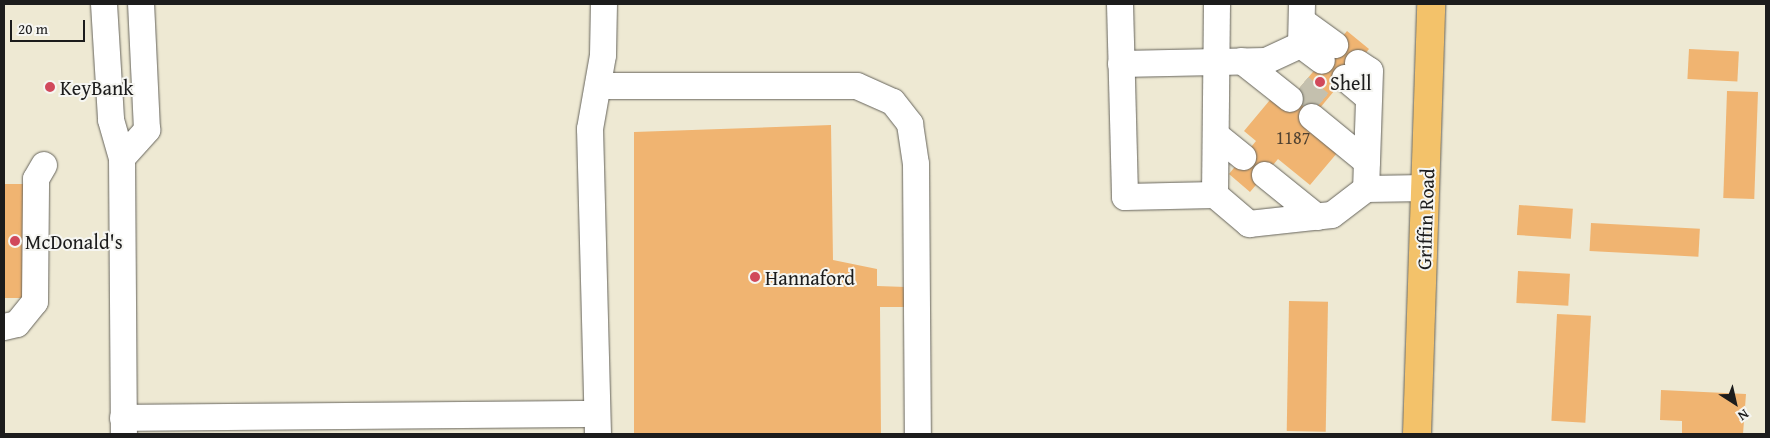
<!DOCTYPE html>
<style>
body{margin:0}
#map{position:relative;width:1770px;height:438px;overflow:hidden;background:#eee9d3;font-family:"Gentium Book Plus",serif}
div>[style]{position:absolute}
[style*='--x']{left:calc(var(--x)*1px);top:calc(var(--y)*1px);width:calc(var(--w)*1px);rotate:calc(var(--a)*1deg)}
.building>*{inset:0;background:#f0b471;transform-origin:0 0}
.minor-tunnel>*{height:26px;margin-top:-13px;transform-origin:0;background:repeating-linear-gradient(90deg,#c4c0ae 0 26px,transparent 0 39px)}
.roads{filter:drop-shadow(0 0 1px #66645c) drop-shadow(0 0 1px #66645c)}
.minor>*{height:26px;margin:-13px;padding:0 13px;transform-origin:13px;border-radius:13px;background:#fff}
.major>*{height:28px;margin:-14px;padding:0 14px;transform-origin:14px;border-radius:14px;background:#f3c26a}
.dots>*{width:14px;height:14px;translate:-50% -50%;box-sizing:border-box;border:2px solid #f6f6f2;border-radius:50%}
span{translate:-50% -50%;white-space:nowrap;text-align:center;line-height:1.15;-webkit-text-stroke:4px #f6f6f2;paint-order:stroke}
.number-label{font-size:18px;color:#514231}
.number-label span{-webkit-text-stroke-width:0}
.poi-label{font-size:20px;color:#1c1c1c}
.left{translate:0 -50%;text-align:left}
.street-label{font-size:20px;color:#1c1c1c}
.frame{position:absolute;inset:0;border:5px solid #1c1c1c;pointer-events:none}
.north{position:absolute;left:1710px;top:378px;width:50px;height:50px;-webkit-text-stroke:4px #f6f6f2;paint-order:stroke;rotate:145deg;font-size:14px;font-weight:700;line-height:20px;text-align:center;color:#1c1c1c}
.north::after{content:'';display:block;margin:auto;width:18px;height:22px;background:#1c1c1c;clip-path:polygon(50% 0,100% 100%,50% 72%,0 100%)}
.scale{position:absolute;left:10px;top:20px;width:75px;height:22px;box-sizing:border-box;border:2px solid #1c1c1c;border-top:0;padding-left:6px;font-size:15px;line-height:18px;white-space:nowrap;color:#1c1c1c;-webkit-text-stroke:4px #f6f6f2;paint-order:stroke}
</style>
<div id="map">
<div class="building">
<i style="clip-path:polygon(1347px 31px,1369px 49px,1310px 120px,1343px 146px,1310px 185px,1278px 159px,1250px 192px,1229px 174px,1256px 141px,1244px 131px,1275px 94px,1287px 103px)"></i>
<i style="left:1689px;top:49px;width:50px;height:30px;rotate:3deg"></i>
<i style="left:1727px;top:91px;width:31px;height:107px;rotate:2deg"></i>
<i style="clip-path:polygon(831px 125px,833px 260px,877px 269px,877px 286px,906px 287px,905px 307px,880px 307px,881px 434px,634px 434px,634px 132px)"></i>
<i style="left:4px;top:184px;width:21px;height:114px"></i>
<i style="left:1519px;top:205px;width:54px;height:30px;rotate:4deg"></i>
<i style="left:1591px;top:223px;width:109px;height:28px;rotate:3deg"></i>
<i style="left:1518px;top:271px;width:52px;height:32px;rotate:3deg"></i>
<i style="left:1289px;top:301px;width:39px;height:130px;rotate:1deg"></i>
<i style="left:1557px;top:314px;width:34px;height:107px;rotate:3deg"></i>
<i style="clip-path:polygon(1661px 390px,1746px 394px,1743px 434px,1682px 433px,1682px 421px,1660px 420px)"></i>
</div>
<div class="minor-tunnel">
<i style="--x:1300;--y:87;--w:28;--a:39"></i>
</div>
<div class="roads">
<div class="minor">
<i style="--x:104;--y:4;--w:116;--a:86.5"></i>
<i style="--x:111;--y:120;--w:40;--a:74"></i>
<i style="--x:122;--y:158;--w:276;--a:89.6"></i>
<i style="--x:1120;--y:4;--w:193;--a:88.5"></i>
<i style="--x:1125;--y:197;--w:90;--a:-1.3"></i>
<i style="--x:1215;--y:195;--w:45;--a:40.5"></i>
<i style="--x:1249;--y:224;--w:83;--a:-6.2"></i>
<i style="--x:1332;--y:215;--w:43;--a:-37.4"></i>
<i style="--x:1366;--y:189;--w:60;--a:-1"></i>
<i style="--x:1302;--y:21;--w:41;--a:36"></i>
<i style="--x:1301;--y:45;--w:26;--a:37"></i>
<i style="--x:1242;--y:61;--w:61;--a:38.4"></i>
<i style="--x:1358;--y:63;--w:14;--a:34"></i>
<i style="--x:1370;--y:71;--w:118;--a:91.9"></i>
<i style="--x:1121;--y:64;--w:145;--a:-1.2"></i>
<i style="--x:1266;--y:61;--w:38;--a:-25"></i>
<i style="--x:1301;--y:45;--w:41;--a:-88.6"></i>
<i style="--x:1345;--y:78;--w:31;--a:40"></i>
<i style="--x:598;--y:86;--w:259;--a:0"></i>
<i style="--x:857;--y:86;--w:39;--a:24"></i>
<i style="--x:893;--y:102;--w:28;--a:52"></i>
<i style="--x:910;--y:124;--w:40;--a:81.5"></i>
<i style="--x:916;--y:164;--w:270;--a:89.6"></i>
<i style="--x:1312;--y:117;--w:71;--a:39.3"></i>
<i style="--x:1216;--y:135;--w:35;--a:39"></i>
<i style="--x:122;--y:158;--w:38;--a:-48"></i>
<i style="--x:147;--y:130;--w:126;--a:-92.7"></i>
<i style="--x:1265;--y:175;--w:67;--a:38.9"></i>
<i style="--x:1215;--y:195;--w:191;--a:-89.4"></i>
<i style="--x:4;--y:327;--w:13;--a:-13"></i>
<i style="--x:17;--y:324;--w:28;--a:-51"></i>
<i style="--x:35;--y:302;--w:123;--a:-89.5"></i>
<i style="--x:36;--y:179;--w:16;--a:-60"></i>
<i style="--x:123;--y:418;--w:474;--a:-0.5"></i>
<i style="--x:598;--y:434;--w:305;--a:-91.5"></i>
<i style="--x:590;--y:129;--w:75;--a:-80"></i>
<i style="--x:603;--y:55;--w:51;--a:-88.9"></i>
</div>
<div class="major">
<i style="--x:1417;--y:434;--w:430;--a:-88.1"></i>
</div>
</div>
<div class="dots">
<i style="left:1320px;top:82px;background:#d1495b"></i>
<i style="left:50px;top:87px;background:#d1495b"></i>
<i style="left:15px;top:241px;background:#d1495b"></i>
<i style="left:755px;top:277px;background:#d1495b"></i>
</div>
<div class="number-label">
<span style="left:1293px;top:138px">1187</span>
</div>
<div class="poi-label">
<span class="left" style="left:1330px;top:82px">Shell</span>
<span class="left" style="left:60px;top:87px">KeyBank</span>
<span class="left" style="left:25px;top:241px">McDonald's</span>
<span class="left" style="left:765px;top:277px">Hannaford</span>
</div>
<div class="street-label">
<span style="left:1425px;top:219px;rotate:-88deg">Griffin Road</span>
</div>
<div class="frame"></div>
<div class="north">N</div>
<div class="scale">20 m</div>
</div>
